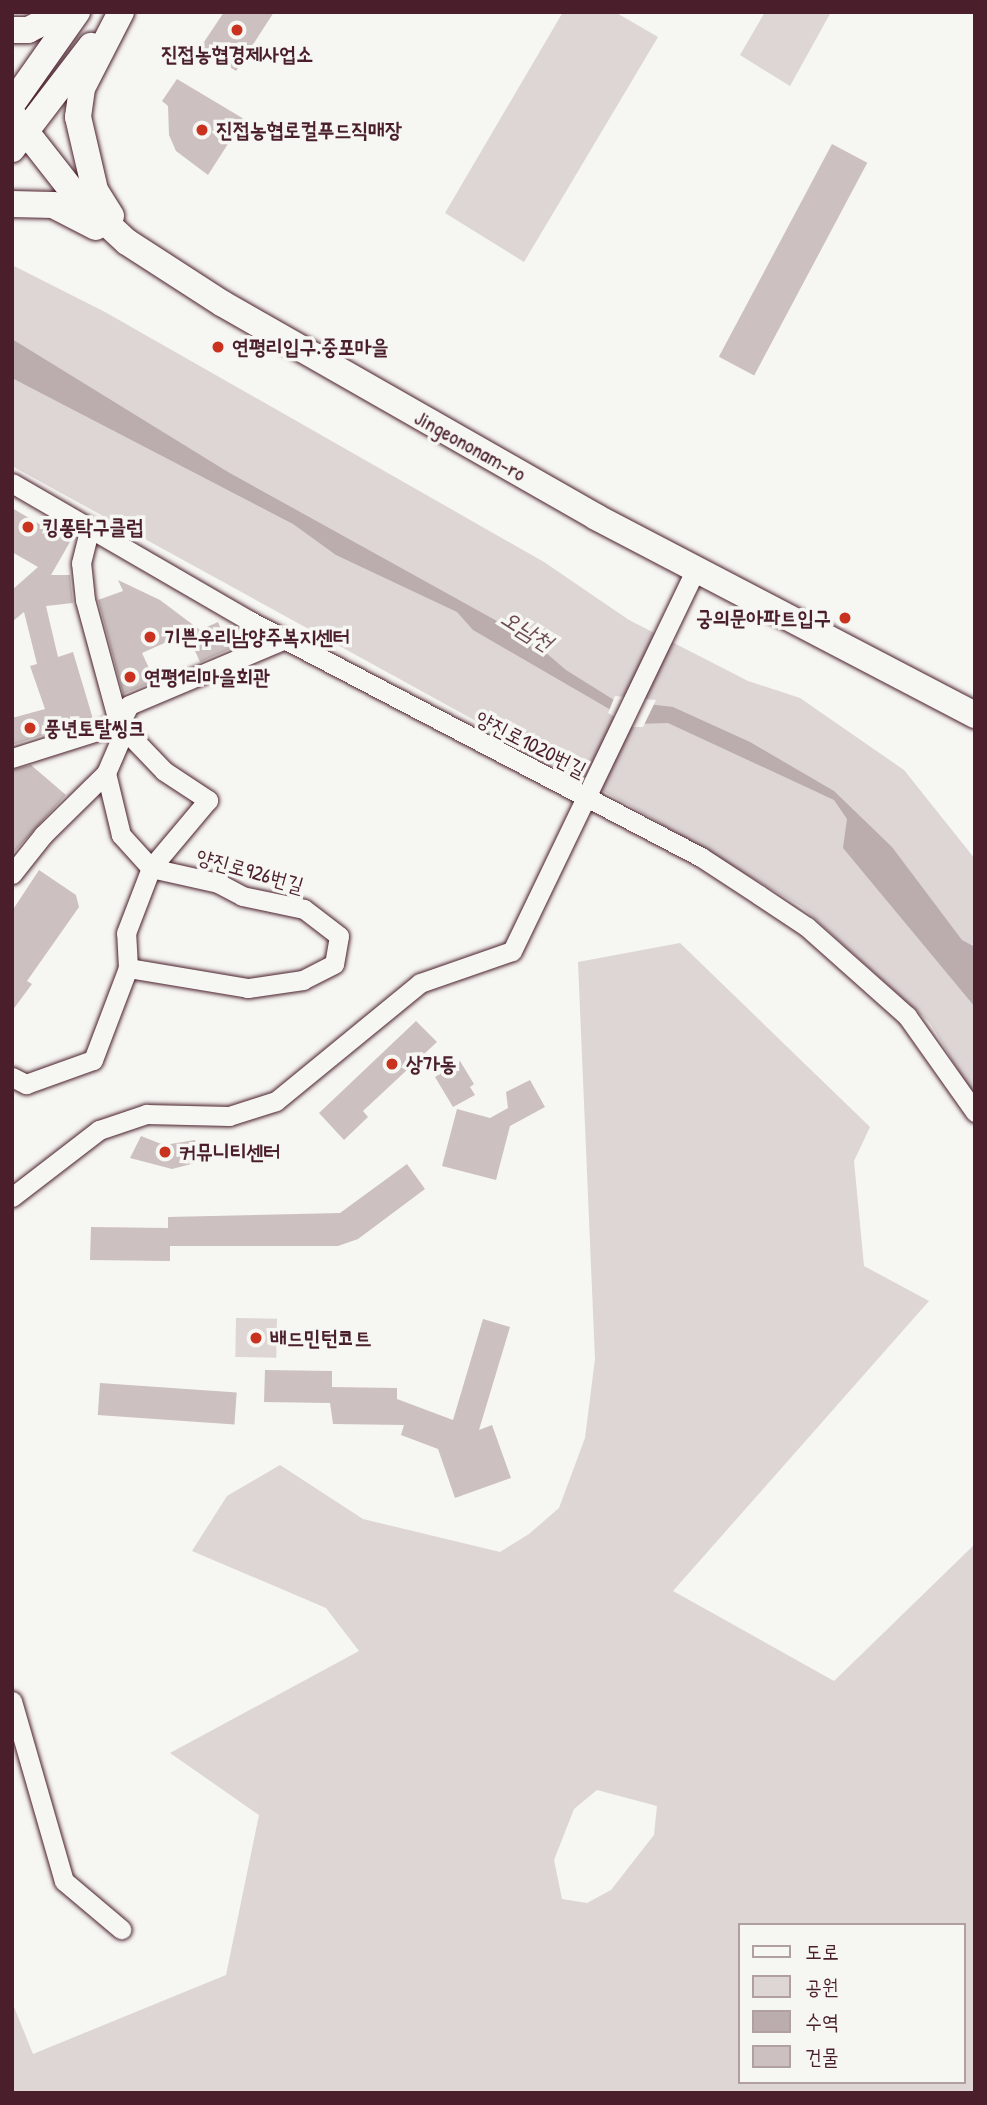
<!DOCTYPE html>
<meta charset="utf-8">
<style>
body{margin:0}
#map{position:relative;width:987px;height:2105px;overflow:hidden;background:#f6f6f2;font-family:"Patrick Hand","Poor Story",sans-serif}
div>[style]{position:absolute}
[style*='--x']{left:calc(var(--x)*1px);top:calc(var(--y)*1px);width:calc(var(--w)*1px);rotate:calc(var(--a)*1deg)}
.green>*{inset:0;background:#ddd6d5;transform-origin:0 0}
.water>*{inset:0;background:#bbadae}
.pier>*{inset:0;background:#f6f6f2}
.building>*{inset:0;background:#ccc1c0;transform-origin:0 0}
.roads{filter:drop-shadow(0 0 2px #4a1f2b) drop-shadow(0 0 2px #4a1f2b)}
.street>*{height:19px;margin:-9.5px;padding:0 9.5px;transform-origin:9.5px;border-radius:9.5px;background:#f6f6f2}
.secondary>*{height:26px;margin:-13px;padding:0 13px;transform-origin:13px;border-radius:13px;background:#f6f6f2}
.dots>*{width:19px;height:19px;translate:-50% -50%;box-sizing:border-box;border:4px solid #f6f6f2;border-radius:50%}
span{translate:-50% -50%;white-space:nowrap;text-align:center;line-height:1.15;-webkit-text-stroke:7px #f6f6f2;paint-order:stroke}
.poi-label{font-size:21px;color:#4a1f2b;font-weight:700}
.left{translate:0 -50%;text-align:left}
.right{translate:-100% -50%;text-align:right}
.street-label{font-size:21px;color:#4a1f2b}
.water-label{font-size:23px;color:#6c4a52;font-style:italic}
.frame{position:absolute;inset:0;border:14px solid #4a1f2b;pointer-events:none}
.legend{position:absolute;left:738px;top:1923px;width:228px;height:161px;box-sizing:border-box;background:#f6f6f2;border:2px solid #b1a0a2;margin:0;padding:9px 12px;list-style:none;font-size:21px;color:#4a1f2b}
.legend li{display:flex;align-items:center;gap:14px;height:35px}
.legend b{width:35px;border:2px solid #b1a0a2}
</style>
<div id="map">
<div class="green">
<i style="clip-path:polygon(563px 12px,615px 12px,658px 37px,524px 262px,445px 213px)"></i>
<i style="clip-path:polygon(765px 12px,831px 12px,790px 86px,740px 55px)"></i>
<i style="clip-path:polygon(12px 265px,105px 312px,544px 562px,629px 620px,748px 681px,800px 698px,904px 770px,975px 859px,975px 1098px,930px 1023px,802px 907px,636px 809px,12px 466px)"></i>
<i style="clip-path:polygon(evenodd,680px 943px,870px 1127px,854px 1161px,864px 1266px,929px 1301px,673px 1591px,834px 1681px,975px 1544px,975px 2093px,12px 2093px,12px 2002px,33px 2054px,226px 1975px,259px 1815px,170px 1753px,359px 1651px,326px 1608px,192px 1551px,227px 1496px,280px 1465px,363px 1519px,500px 1552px,529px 1534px,559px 1508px,585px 1438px,595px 1359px,578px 962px,680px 943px,597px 1790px,657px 1806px,654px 1835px,611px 1890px,587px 1903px,562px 1899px,554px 1860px,574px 1809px,597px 1790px,680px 943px,740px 1925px,964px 1925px,964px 2082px,740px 2082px,740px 1925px)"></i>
<i style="left:236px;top:1318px;width:41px;height:39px;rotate:1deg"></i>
</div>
<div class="water">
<i style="clip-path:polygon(12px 339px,228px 472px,531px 640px,566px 670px,614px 700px,673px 707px,750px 742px,834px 791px,892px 847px,962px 940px,975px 947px,975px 1007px,843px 848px,847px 819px,834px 800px,668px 723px,635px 724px,473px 630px,457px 612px,336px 555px,293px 524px,12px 378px)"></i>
</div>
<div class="pier">
<i style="clip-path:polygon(615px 696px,656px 700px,643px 727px,633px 727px,608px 713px)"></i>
</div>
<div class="building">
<i style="clip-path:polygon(224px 12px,274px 12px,236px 71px,200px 48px)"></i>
<i style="clip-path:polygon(177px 79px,244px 119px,208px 175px,176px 151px,169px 135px,168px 106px,162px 101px)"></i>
<i style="left:832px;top:144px;width:40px;height:241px;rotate:28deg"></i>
<i style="clip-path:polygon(12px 508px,70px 542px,51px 575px,70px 575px,73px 603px,46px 606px,58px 657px,73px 652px,93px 719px,12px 745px,12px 718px,45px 709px,30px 666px,37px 664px,24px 612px,12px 622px,12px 590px,38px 567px,12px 552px)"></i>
<i style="clip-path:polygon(118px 580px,160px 600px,200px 630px,218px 622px,230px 649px,200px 662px,187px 633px,142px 653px,155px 681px,123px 694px,98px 600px,123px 591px)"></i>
<i style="clip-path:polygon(31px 765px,66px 795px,12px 854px,12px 770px)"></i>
<i style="clip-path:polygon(39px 870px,76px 895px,79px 907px,27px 981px,32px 984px,12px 1011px,12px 911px)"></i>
<i style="clip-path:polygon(416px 1021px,437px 1042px,363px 1111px,368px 1117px,344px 1140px,319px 1113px)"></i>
<i style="clip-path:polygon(460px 1061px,474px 1084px,470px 1087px,475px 1095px,453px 1107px,435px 1077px)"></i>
<i style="clip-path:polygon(530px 1080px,545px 1107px,510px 1126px,496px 1180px,442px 1166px,457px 1109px,490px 1118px,508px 1108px,506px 1092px)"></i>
<i style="clip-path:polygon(141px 1136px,164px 1145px,195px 1140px,199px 1162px,172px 1169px,130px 1158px)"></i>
<i style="clip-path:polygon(407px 1164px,425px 1189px,358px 1239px,338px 1246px,170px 1246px,170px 1261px,90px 1260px,91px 1227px,168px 1228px,168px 1217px,340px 1213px)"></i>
<i style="clip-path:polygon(483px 1319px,510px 1327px,479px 1430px,492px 1425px,511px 1478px,455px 1498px,438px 1449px,401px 1435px,404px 1425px,333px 1424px,330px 1403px,264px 1402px,265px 1370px,332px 1371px,332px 1387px,397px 1388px,397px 1399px,453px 1420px)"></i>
<i style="left:100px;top:1383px;width:137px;height:32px;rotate:4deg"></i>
</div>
<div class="roads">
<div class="street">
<i style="--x:12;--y:483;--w:273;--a:30.1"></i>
<i style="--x:248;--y:620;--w:511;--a:27.62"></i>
<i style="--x:701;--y:857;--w:69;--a:33.2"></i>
<i style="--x:759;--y:895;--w:58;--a:33.7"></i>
<i style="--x:807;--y:927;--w:134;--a:41.7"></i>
<i style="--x:907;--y:1016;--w:118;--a:54.7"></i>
<i style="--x:119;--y:724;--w:65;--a:46.2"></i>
<i style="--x:164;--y:771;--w:53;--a:33.4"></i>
<i style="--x:208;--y:800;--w:89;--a:130"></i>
<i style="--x:151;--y:868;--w:69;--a:12.6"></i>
<i style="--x:218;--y:883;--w:27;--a:28"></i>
<i style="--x:242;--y:896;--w:63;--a:11.8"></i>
<i style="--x:304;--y:909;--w:44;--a:37.6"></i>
<i style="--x:339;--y:936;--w:28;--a:100"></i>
<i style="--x:334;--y:964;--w:35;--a:153"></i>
<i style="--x:303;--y:980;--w:56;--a:171.7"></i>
<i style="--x:248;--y:988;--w:122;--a:-170.5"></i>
<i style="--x:12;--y:758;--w:112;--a:-17.6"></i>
<i style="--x:119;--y:724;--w:21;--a:-62"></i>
<i style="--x:129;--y:705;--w:169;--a:-22.9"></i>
<i style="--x:12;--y:874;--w:50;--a:-51.5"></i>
<i style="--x:43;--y:835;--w:88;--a:-44.5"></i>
<i style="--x:106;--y:773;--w:40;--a:-66.6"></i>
<i style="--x:122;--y:736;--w:141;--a:-105.2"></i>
<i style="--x:85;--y:600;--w:37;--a:-96"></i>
<i style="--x:81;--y:563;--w:36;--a:-76"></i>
<i style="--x:12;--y:1077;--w:16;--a:27"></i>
<i style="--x:26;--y:1084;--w:71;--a:-19.7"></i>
<i style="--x:93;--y:1060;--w:98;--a:-69.2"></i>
<i style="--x:128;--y:968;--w:35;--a:-93"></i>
<i style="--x:126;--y:933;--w:70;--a:-69"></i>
<i style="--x:151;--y:868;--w:45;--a:-132.3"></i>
<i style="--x:121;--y:835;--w:64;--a:-103.6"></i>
<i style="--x:12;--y:1197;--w:110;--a:-37.6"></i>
<i style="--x:99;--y:1130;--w:50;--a:-18.8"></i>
<i style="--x:146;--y:1114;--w:83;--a:1.4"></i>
<i style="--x:229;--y:1116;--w:49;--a:-17.7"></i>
<i style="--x:276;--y:1101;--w:186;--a:-39.3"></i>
<i style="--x:420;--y:983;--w:97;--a:-19.2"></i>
<i style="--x:512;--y:951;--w:424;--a:-64.3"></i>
<i style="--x:12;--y:1701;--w:187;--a:73.9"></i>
<i style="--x:64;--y:1881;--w:75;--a:40.1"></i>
</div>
<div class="secondary">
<i style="--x:12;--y:30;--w:16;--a:0"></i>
<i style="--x:28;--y:30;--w:40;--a:-26.6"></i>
<i style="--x:12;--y:104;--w:113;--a:-54.8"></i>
<i style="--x:12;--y:114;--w:100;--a:51.9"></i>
<i style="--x:74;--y:193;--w:72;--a:42.8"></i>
<i style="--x:127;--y:242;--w:114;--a:32.9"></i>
<i style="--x:223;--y:304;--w:430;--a:29.7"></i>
<i style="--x:596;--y:517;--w:428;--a:27.6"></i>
<i style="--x:12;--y:149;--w:130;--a:-52.5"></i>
<i style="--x:12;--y:204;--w:41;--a:1.4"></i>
<i style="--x:53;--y:205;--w:48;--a:27.1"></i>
<i style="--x:111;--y:216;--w:31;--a:-122"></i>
<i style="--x:95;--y:190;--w:75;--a:-103.1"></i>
<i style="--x:78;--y:117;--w:29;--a:-82"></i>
<i style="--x:82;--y:88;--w:85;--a:-62.8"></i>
</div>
</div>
<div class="dots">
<i style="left:237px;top:30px;background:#c8321e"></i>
<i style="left:202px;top:130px;background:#c8321e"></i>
<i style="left:218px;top:347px;background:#c8321e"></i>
<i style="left:28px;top:527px;background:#c8321e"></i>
<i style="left:845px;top:618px;background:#c8321e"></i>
<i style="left:150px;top:637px;background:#c8321e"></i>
<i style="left:130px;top:677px;background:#c8321e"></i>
<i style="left:30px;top:728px;background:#c8321e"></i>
<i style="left:392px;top:1064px;background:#c8321e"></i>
<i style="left:165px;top:1152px;background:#c8321e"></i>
<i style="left:256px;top:1338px;background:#c8321e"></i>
</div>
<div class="poi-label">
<span style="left:237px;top:54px">진접농협경제사업소</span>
<span class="left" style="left:216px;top:130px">진접농협로컬푸드직매장</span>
<span class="left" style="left:232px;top:347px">연평리입구.중포마을</span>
<span class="left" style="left:42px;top:527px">킹퐁탁구클럽</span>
<span class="right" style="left:831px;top:618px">궁의문아파트입구</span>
<span class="left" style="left:164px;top:637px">기쁜우리남양주복지센터</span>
<span class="left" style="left:144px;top:677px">연평1리마을회관</span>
<span class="left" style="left:44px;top:728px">풍년토탈씽크</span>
<span class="left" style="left:406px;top:1064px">상가동</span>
<span class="left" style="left:179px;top:1152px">커뮤니티센터</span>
<span class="left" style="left:270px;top:1338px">배드민턴코트</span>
</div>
<div class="street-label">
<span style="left:470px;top:446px;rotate:29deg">Jingeononam-ro</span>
<span style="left:531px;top:744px;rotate:27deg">양진로1020번길</span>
<span style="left:250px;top:871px;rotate:16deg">양진로926번길</span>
</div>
<div class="water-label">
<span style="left:527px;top:630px;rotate:32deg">오남천</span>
</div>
<div class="frame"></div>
<ul class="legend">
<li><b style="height:9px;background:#f6f6f2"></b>도로</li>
<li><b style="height:19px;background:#ddd6d5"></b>공원</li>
<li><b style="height:19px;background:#bbadae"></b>수역</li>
<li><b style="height:19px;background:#ccc1c0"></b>건물</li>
</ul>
</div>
